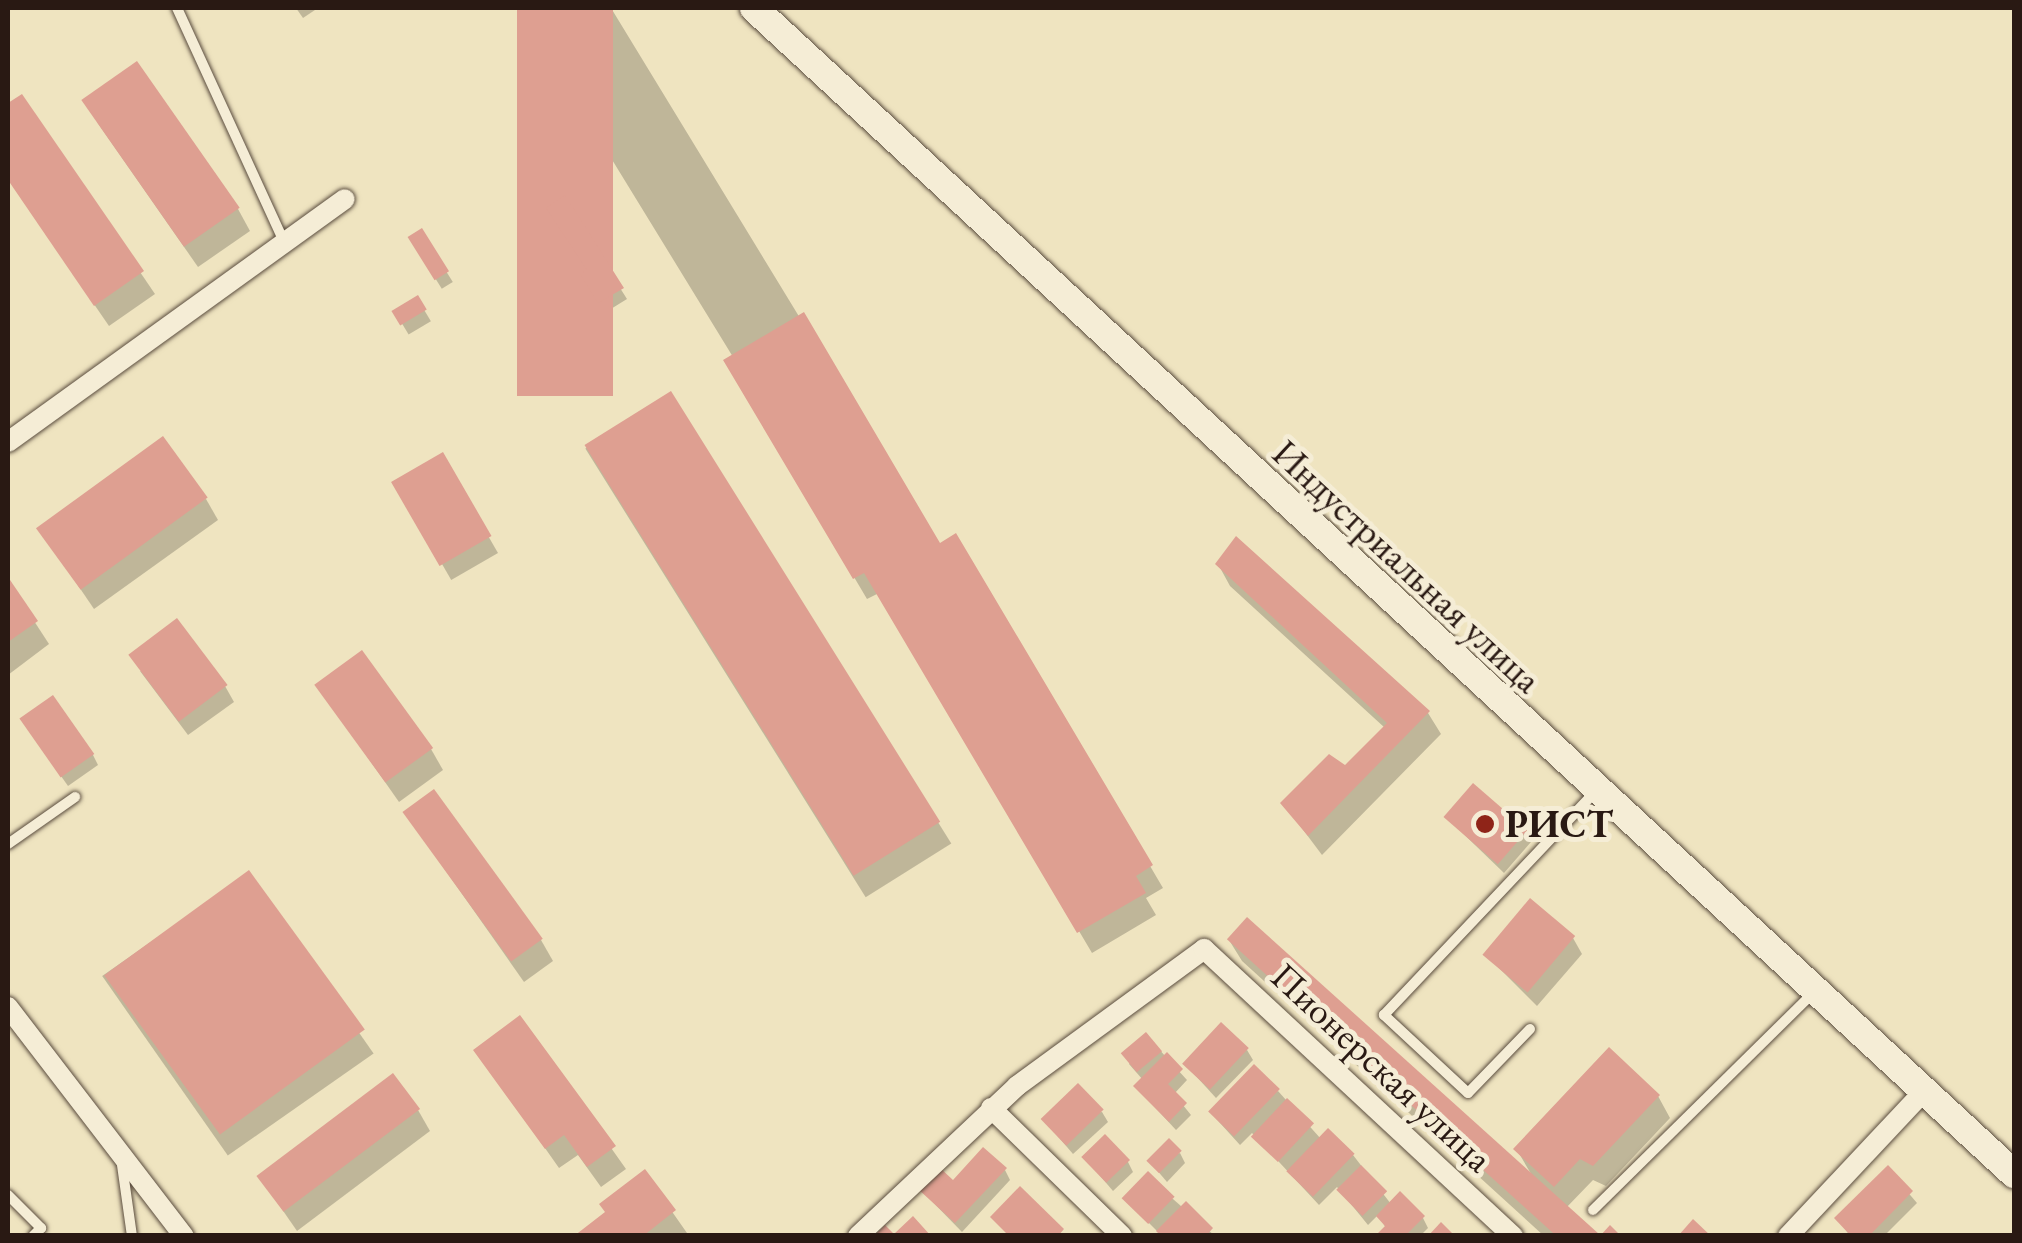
<!DOCTYPE html>
<meta charset="utf-8">
<style>
body{margin:0}
#map{position:relative;width:2022px;height:1243px;overflow:hidden;background:#efe4c0;font-family:"EB Garamond",serif}
div>[style]{position:absolute}
[style*='--x']{left:calc(var(--x)*1px);top:calc(var(--y)*1px);width:calc(var(--w)*1px);rotate:calc(var(--a)*1deg)}
.shadow>*{inset:0;background:#0003;transform-origin:0 0}
.building>*{inset:0;background:#de9f91;transform-origin:0 0}
.roads{filter:drop-shadow(0 0 2px #5a4c3e) drop-shadow(0 0 2px #5a4c3e)}
.service>*{height:10px;margin:-5px;padding:0 5px;transform-origin:5px;border-radius:5px;background:#f5edd6}
.minor>*{height:20px;margin:-10px;padding:0 10px;transform-origin:10px;border-radius:10px;background:#f5edd6}
.secondary>*{height:28px;margin:-14px;padding:0 14px;transform-origin:14px;border-radius:14px;background:#f5edd6}
.dots>*{width:28px;height:28px;translate:-50% -50%;box-sizing:border-box;border:5px solid #f5edd6;border-radius:50%}
span{translate:-50% -50%;white-space:nowrap;text-align:center;line-height:1.15;-webkit-text-stroke:10px #f5edd6;paint-order:stroke}
.street-label{font-size:38px;color:#291913}
.poi-label{font-size:38px;color:#291913;font-weight:700}
.left{translate:0 -50%;text-align:left}
.frame{position:absolute;inset:0;border:10px solid #291913;pointer-events:none}
</style>
<div id="map">
<div class="shadow">
<i style="clip-path:polygon(296px 8px,318px 8px,303px 18px)"></i>
<i style="clip-path:polygon(519px 8px,611px 8px,939px 546px,956px 536px,1163px 888px,1146px 898px,1156px 915px,1092px 953px,879px 593px,867px 599px,726px 361px,733px 357px)"></i>
<i style="clip-path:polygon(21px 97px,155px 294px,109px 326px,8px 179px,8px 106px)"></i>
<i style="clip-path:polygon(97px 122px,238px 209px,250px 231px,198px 267px)"></i>
<i style="clip-path:polygon(564px 199px,627px 299px,606px 312px,584px 275px,590px 271px)"></i>
<i style="left:421px;top:231px;width:60px;height:13px;rotate:58deg"></i>
<i style="left:417px;top:298px;width:27px;height:26px;rotate:59deg"></i>
<i style="left:671px;top:395px;width:529px;height:101px;rotate:58deg"></i>
<i style="left:442px;top:456px;width:112px;height:54px;rotate:60deg"></i>
<i style="clip-path:polygon(206px 499px,218px 520px,94px 609px,39px 528px)"></i>
<i style="clip-path:polygon(1236px 540px,1428px 713px,1441px 734px,1322px 855px,1283px 803px,1345px 768px,1385px 728px,1230px 586px,1218px 564px)"></i>
<i style="clip-path:polygon(8px 581px,49px 644px,8px 675px)"></i>
<i style="clip-path:polygon(140px 671px,225px 686px,234px 702px,188px 735px)"></i>
<i style="clip-path:polygon(317px 685px,431px 749px,443px 770px,399px 802px)"></i>
<i style="clip-path:polygon(28px 729px,93px 755px,98px 765px,68px 786px)"></i>
<i style="clip-path:polygon(405px 813px,541px 940px,553px 961px,524px 982px)"></i>
<i style="clip-path:polygon(1446px 817px,1525px 832px,1531px 842px,1504px 873px)"></i>
<i style="left:248px;top:874px;width:219px;height:178px;rotate:55deg"></i>
<i style="clip-path:polygon(1573px 938px,1582px 954px,1537px 1006px,1485px 954px)"></i>
<i style="clip-path:polygon(1229px 940px,1534px 1179px,1517px 1150px,1658px 1096px,1670px 1118px,1606px 1186px,1593px 1180px,1565px 1209px,1594px 1236px,1544px 1236px,1242px 961px)"></i>
<i style="clip-path:polygon(519px 1018px,626px 1169px,601px 1187px,578px 1155px,559px 1168px,476px 1050px)"></i>
<i style="clip-path:polygon(1146px 1035px,1187px 1080px,1174px 1094px,1191px 1115px,1176px 1130px,1136px 1087px,1143px 1080px,1129px 1064px)"></i>
<i style="clip-path:polygon(1247px 1050px,1253px 1060px,1216px 1098px,1185px 1064px)"></i>
<i style="clip-path:polygon(1278px 1091px,1321px 1139px,1353px 1155px,1391px 1204px,1423px 1218px,1428px 1228px,1420px 1236px,1379px 1236px,1386px 1228px,1378px 1215px,1368px 1225px,1337px 1187px,1319px 1205px,1252px 1133px,1240px 1145px,1210px 1112px)"></i>
<i style="clip-path:polygon(418px 1110px,430px 1131px,297px 1231px,259px 1176px)"></i>
<i style="clip-path:polygon(1102px 1112px,1108px 1122px,1073px 1154px,1043px 1119px)"></i>
<i style="clip-path:polygon(1180px 1153px,1185px 1163px,1167px 1182px,1150px 1162px)"></i>
<i style="clip-path:polygon(1084px 1157px,1128px 1162px,1133px 1172px,1113px 1191px)"></i>
<i style="clip-path:polygon(1888px 1169px,1917px 1203px,1884px 1236px,1850px 1236px,1838px 1219px)"></i>
<i style="clip-path:polygon(1005px 1170px,1010px 1180px,962px 1232px,921px 1190px)"></i>
<i style="clip-path:polygon(645px 1173px,687px 1233px,579px 1236px,607px 1214px)"></i>
<i style="clip-path:polygon(1124px 1198px,1173px 1199px,1215px 1236px,1162px 1236px)"></i>
</div>
<div class="building">
<i style="left:517px;top:8px;width:96px;height:388px"></i>
<i style="left:137px;top:61px;width:179px;height:68px;rotate:55deg"></i>
<i style="clip-path:polygon(22px 94px,144px 271px,94px 306px,8px 180px,8px 103px)"></i>
<i style="clip-path:polygon(565px 195px,624px 288px,598px 303px,580px 274px,587px 270px,546px 208px)"></i>
<i style="left:422px;top:228px;width:51px;height:17px;rotate:58deg"></i>
<i style="left:418px;top:295px;width:17px;height:31px;rotate:59deg"></i>
<i style="clip-path:polygon(804px 312px,940px 543px,956px 533px,1153px 865px,1136px 876px,1146px 893px,1077px 933px,864px 573px,853px 579px,723px 360px)"></i>
<i style="left:671px;top:391px;width:508px;height:102px;rotate:58deg"></i>
<i style="left:163px;top:436px;width:76px;height:157px;rotate:54deg"></i>
<i style="left:443px;top:452px;width:97px;height:60px;rotate:60deg"></i>
<i style="clip-path:polygon(1236px 536px,1430px 711px,1308px 836px,1280px 803px,1329px 754px,1345px 765px,1387px 723px,1215px 564px)"></i>
<i style="clip-path:polygon(8px 577px,38px 621px,8px 642px)"></i>
<i style="left:177px;top:618px;width:84px;height:61px;rotate:53deg"></i>
<i style="left:362px;top:650px;width:121px;height:59px;rotate:54deg"></i>
<i style="left:53px;top:695px;width:72px;height:41px;rotate:55deg"></i>
<i style="left:1473px;top:783px;width:72px;height:45px;rotate:41deg"></i>
<i style="left:434px;top:789px;width:185px;height:39px;rotate:54deg"></i>
<i style="left:249px;top:870px;width:197px;height:179px;rotate:54deg"></i>
<i style="left:1530px;top:898px;width:59px;height:74px;rotate:40deg"></i>
<i style="left:1247px;top:917px;width:474px;height:30px;rotate:42deg"></i>
<i style="clip-path:polygon(520px 1015px,616px 1146px,587px 1167px,564px 1135px,545px 1149px,473px 1050px)"></i>
<i style="left:1221px;top:1022px;width:38px;height:57px;rotate:43deg"></i>
<i style="left:1146px;top:1032px;width:25px;height:33px;rotate:50deg"></i>
<i style="clip-path:polygon(1609px 1047px,1660px 1095px,1593px 1166px,1580px 1159px,1554px 1187px,1513px 1149px)"></i>
<i style="clip-path:polygon(1167px 1052px,1183px 1069px,1168px 1084px,1187px 1103px,1169px 1122px,1133px 1086px)"></i>
<i style="left:1254px;top:1064px;width:36px;height:66px;rotate:44deg"></i>
<i style="left:393px;top:1073px;width:45px;height:171px;rotate:53deg"></i>
<i style="left:1078px;top:1083px;width:37px;height:52px;rotate:46deg"></i>
<i style="left:1287px;top:1098px;width:37px;height:53px;rotate:43deg"></i>
<i style="left:1328px;top:1128px;width:37px;height:60px;rotate:44deg"></i>
<i style="left:1105px;top:1134px;width:36px;height:33px;rotate:46deg"></i>
<i style="left:1169px;top:1138px;width:18px;height:32px;rotate:45deg"></i>
<i style="clip-path:polygon(983px 1147px,1007px 1168px,955px 1223px,918px 1189px,939px 1167px,953px 1180px)"></i>
<i style="left:1361px;top:1165px;width:37px;height:35px;rotate:45deg"></i>
<i style="clip-path:polygon(1888px 1165px,1913px 1191px,1869px 1236px,1851px 1236px,1834px 1218px)"></i>
<i style="clip-path:polygon(645px 1169px,676px 1210px,643px 1236px,574px 1236px,605px 1212px,599px 1204px)"></i>
<i style="left:1148px;top:1171px;width:37px;height:38px;rotate:44deg"></i>
<i style="clip-path:polygon(1020px 1186px,1064px 1229px,1058px 1236px,1009px 1236px,990px 1217px)"></i>
<i style="clip-path:polygon(1400px 1191px,1425px 1216px,1405px 1236px,1375px 1236px,1385px 1226px,1376px 1216px)"></i>
<i style="clip-path:polygon(1186px 1201px,1213px 1228px,1206px 1236px,1161px 1236px,1156px 1231px)"></i>
<i style="clip-path:polygon(913px 1216px,931px 1236px,874px 1236px,885px 1225px,894px 1234px)"></i>
<i style="clip-path:polygon(1693px 1219px,1711px 1236px,1678px 1236px)"></i>
<i style="clip-path:polygon(1441px 1222px,1455px 1236px,1428px 1236px)"></i>
<i style="clip-path:polygon(1610px 1225px,1621px 1236px,1600px 1236px)"></i>
</div>
<div class="roads">
<div class="service">
<i style="--x:177;--y:8;--w:257;--a:65.4"></i>
<i style="--x:8;--y:844;--w:82;--a:-35"></i>
<i style="--x:1530;--y:1029;--w:89;--a:134.1"></i>
<i style="--x:1468;--y:1093;--w:115;--a:-137.1"></i>
<i style="--x:1384;--y:1015;--w:307;--a:-46.6"></i>
<i style="--x:122;--y:1165;--w:72;--a:82"></i>
<i style="--x:8;--y:1195;--w:47;--a:45"></i>
<i style="--x:41;--y:1228;--w:11;--a:135"></i>
<i style="--x:1593;--y:1210;--w:309;--a:-44.6"></i>
</div>
<div class="minor">
<i style="--x:8;--y:442;--w:415;--a:-35.8"></i>
<i style="--x:8;--y:1007;--w:289;--a:52.5"></i>
<i style="--x:991;--y:1108;--w:183;--a:44.3"></i>
<i style="--x:858;--y:1236;--w:219;--a:-43.3"></i>
<i style="--x:1017;--y:1086;--w:232;--a:-36.2"></i>
<i style="--x:1204;--y:949;--w:422;--a:42.9"></i>
<i style="--x:1788;--y:1236;--w:197;--a:-46.8"></i>
</div>
<div class="secondary">
<i style="--x:754;--y:8;--w:1717;--a:42.78"></i>
</div>
</div>
<div class="dots">
<i style="left:1485px;top:824px;background:#8f2418"></i>
</div>
<div class="street-label">
<span style="left:1407px;top:566px;rotate:43deg">Индустриальная улица</span>
<span style="left:1382px;top:1067px;rotate:43deg">Пионерская улица</span>
</div>
<div class="poi-label">
<span class="left" style="left:1505px;top:824px">РИСТ</span>
</div>
<div class="frame"></div>
</div>
